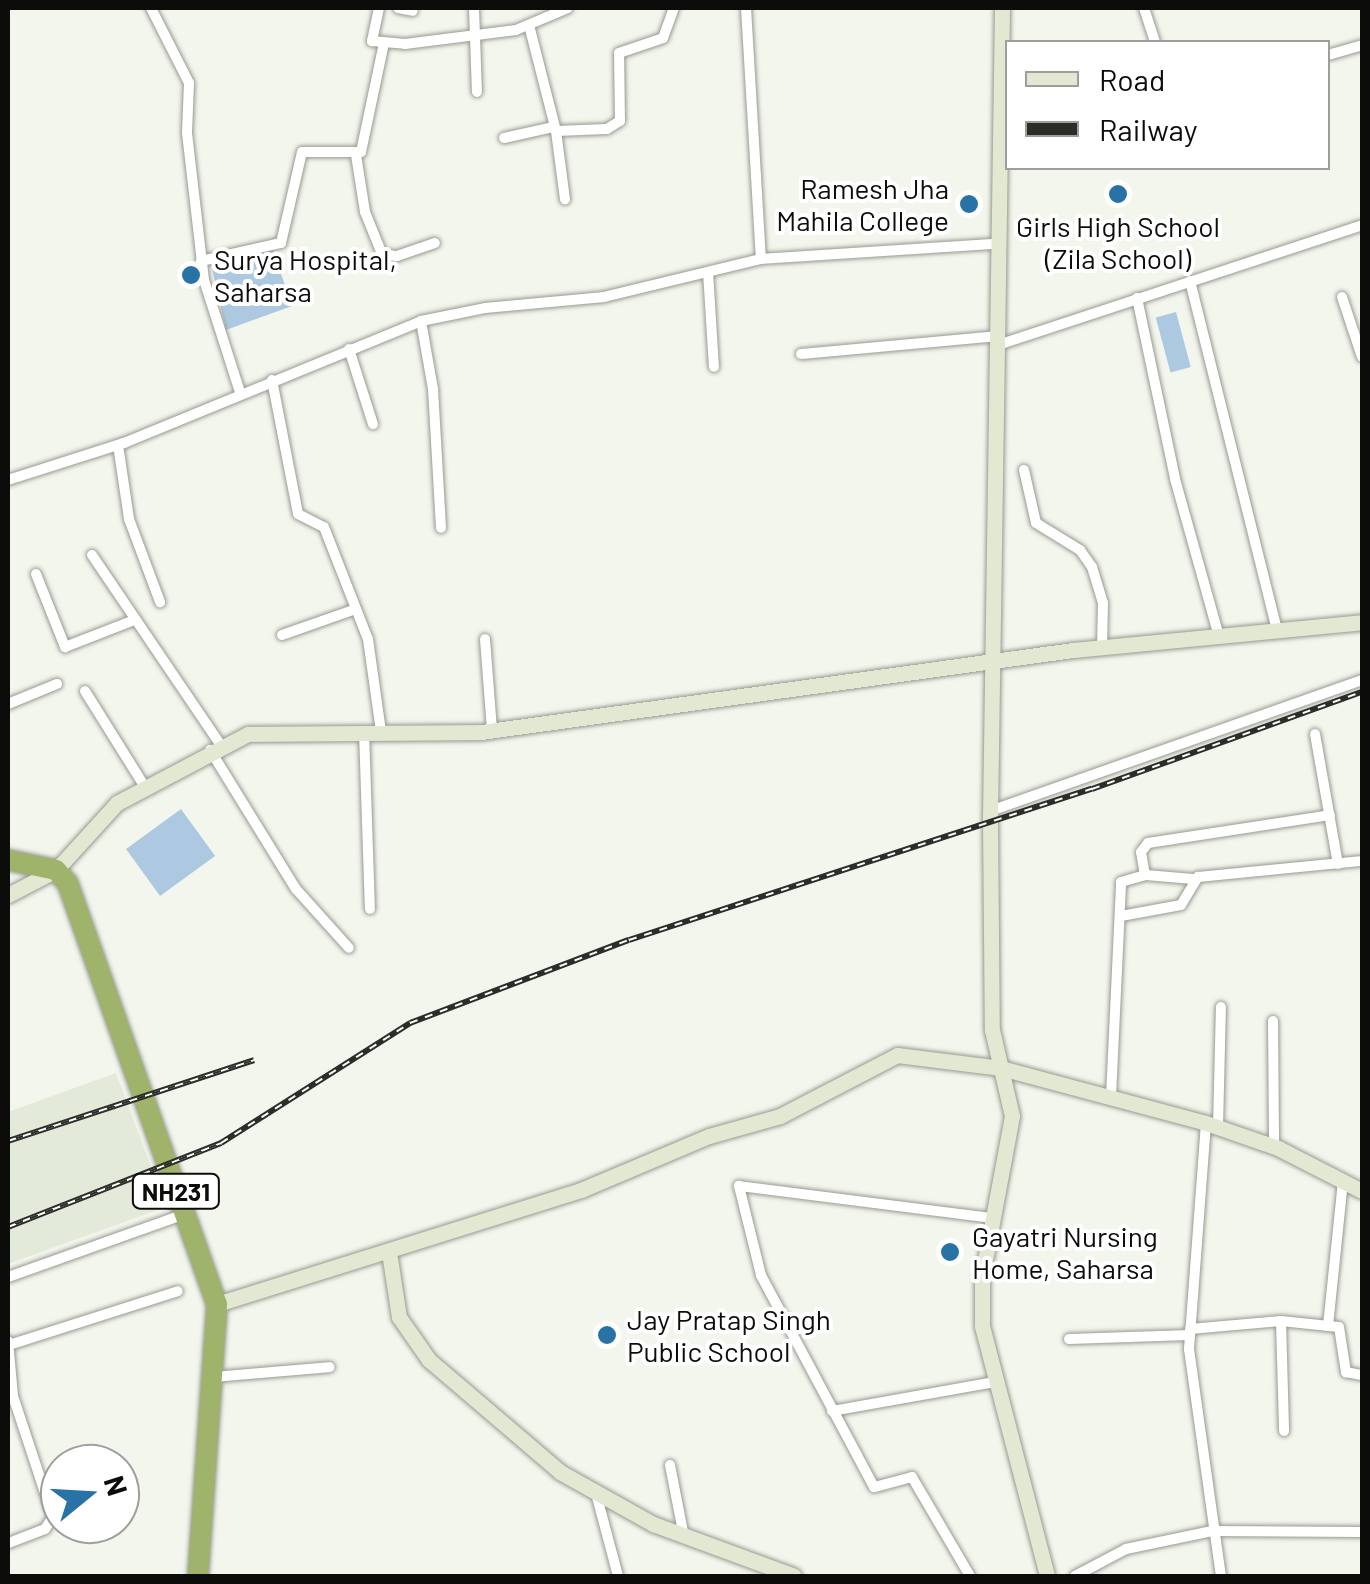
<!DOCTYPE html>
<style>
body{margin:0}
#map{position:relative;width:1370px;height:1584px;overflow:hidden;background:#f3f6ed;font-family:Barlow,sans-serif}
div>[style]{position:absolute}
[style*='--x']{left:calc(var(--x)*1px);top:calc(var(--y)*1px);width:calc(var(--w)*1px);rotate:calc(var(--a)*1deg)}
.built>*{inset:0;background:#e4eada}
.water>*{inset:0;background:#adc9e1;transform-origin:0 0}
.roads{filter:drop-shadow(0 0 2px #979a91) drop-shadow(0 0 2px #979a91)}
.street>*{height:10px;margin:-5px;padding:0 5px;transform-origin:5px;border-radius:5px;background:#fff}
.secondary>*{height:15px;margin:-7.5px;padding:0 7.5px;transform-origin:7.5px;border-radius:7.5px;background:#e2e8d2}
.highway>*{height:20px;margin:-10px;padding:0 10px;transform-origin:10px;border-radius:10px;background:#9fb46a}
.rail>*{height:6px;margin-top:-3px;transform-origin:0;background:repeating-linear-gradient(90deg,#fff 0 8px,#2b2d29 0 16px);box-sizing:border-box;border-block:2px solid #2b2d29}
.dots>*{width:28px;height:28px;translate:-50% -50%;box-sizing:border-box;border:5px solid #fff;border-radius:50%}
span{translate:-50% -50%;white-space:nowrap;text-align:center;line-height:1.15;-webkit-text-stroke:8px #fff;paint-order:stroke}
.shield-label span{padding:2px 8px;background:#fff;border:2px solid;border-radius:8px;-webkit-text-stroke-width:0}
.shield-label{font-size:25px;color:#0c0d0a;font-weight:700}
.poi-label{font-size:28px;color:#0c0d0a}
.right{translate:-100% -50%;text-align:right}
.left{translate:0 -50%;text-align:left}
.frame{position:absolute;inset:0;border:10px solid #0c0d0a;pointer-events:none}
.legend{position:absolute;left:1005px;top:40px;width:325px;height:130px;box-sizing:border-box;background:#fff;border:2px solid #9e9e9d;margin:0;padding:12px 18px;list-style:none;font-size:30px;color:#0c0d0a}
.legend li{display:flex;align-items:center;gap:20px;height:50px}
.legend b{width:50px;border:2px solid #9e9e9d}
.north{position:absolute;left:40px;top:1444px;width:100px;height:100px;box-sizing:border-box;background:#fff;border:2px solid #9e9e9d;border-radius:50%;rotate:72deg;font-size:28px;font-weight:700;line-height:40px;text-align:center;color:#0c0d0a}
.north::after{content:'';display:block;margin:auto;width:35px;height:45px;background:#2872a5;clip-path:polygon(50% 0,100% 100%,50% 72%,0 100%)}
</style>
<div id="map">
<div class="built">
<i style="clip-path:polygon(116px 1073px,166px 1207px,8px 1264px,8px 1112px)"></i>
</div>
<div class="water">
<i style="clip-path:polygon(272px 247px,292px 306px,226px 330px,210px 260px)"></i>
<i style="left:1176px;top:312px;width:57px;height:21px;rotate:75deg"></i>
<i style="left:181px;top:809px;width:58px;height:68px;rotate:54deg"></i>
</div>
<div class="roads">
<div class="street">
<i style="--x:151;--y:8;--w:84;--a:63.1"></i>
<i style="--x:189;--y:83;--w:50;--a:92.3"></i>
<i style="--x:187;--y:133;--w:148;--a:83.4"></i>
<i style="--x:204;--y:280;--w:118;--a:72.2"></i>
<i style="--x:379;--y:8;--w:34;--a:102"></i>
<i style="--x:372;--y:41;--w:33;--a:5"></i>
<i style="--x:405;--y:44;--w:112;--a:-7.2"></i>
<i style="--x:516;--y:30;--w:56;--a:-22.9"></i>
<i style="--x:398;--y:8;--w:15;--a:11"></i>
<i style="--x:474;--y:8;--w:84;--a:88"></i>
<i style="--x:746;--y:8;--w:251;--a:86.6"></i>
<i style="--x:1144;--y:8;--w:36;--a:72"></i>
<i style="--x:529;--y:25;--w:109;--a:75.7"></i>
<i style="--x:556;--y:131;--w:51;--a:-2.2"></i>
<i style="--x:607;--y:129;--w:15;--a:-32"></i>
<i style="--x:620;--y:121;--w:68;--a:-90.8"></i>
<i style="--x:619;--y:53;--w:46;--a:-18.8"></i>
<i style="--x:663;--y:38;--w:32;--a:-70"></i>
<i style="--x:1328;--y:55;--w:35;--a:-16"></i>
<i style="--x:556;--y:131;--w:69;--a:82.5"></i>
<i style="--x:504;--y:138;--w:50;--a:-12.7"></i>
<i style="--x:356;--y:155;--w:58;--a:81"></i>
<i style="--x:365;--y:212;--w:45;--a:68"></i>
<i style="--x:382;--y:254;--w:15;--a:8"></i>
<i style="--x:397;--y:256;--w:40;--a:-18.9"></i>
<i style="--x:201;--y:261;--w:82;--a:-12.7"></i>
<i style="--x:281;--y:243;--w:93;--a:-77"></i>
<i style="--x:302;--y:152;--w:59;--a:0"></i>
<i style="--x:361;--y:152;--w:111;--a:-78.1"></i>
<i style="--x:708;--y:272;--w:95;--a:86.4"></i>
<i style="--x:1190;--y:281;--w:363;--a:76"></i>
<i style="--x:1342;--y:297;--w:63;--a:71.6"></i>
<i style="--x:1137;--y:298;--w:185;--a:78.1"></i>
<i style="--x:1175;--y:479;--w:164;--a:74.4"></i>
<i style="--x:421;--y:321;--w:69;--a:80"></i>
<i style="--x:433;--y:389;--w:139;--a:86.7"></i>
<i style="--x:1001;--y:344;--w:380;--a:-18.2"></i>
<i style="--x:349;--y:349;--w:79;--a:72.3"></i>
<i style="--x:801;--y:354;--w:199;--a:-5.2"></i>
<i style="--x:272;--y:380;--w:136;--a:79"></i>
<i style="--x:298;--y:514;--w:29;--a:27"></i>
<i style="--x:324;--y:527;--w:120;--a:68.6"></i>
<i style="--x:368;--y:639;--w:93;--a:82"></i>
<i style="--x:118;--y:445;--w:75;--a:81.5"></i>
<i style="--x:129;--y:519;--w:89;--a:69.5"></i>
<i style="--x:1024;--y:470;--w:54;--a:77.2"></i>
<i style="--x:1036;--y:523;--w:52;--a:31.5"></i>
<i style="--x:1080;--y:550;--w:21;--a:55"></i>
<i style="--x:1092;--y:567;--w:38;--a:73"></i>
<i style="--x:1103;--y:603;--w:44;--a:91.3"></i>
<i style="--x:8;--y:480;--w:122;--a:-17.7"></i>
<i style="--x:124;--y:443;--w:321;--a:-22.3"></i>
<i style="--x:421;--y:321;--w:65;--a:-11.5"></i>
<i style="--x:485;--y:308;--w:120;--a:-5.3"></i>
<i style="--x:604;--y:297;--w:162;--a:-13.6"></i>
<i style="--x:761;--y:259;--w:234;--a:-3.7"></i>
<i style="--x:92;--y:555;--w:228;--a:55.9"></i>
<i style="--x:36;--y:574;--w:79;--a:68.3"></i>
<i style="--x:65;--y:647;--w:72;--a:-21.2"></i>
<i style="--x:282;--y:635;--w:78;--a:-19.4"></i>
<i style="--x:485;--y:639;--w:92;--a:85.6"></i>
<i style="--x:85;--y:691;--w:113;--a:58"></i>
<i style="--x:8;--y:704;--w:53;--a:-22.2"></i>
<i style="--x:364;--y:731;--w:178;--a:88.1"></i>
<i style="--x:1315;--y:734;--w:132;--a:80"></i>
<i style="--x:210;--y:750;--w:163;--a:58.3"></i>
<i style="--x:296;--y:889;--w:79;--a:48.1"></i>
<i style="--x:990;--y:811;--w:394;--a:-19.4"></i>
<i style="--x:1145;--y:875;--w:23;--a:-100"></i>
<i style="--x:1141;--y:852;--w:11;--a:-52"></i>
<i style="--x:1148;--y:843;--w:184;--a:-8.7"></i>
<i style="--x:1121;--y:916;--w:61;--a:-10.4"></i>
<i style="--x:1181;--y:905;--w:33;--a:-59"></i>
<i style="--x:1198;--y:877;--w:165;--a:-5.6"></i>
<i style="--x:1273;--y:1021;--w:125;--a:89.5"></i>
<i style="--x:1111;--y:1097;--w:215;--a:-87.3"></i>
<i style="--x:1121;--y:882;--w:25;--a:-16"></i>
<i style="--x:1145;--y:875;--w:49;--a:4.7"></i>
<i style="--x:1206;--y:1123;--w:227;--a:94.3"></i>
<i style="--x:1189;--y:1349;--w:229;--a:82"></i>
<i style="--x:1218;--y:1127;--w:120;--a:-88.6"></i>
<i style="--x:8;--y:1277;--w:188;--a:-19.6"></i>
<i style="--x:1281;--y:1321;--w:110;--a:88.4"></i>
<i style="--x:1328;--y:1326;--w:146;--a:-84.1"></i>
<i style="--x:1190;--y:1329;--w:91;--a:-5"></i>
<i style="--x:1281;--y:1321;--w:58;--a:5.9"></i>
<i style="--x:1339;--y:1327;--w:46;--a:81.2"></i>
<i style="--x:1346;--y:1372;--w:16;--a:11"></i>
<i style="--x:1069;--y:1339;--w:121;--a:-1.9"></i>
<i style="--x:8;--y:1341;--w:55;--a:84.8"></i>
<i style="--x:13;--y:1396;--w:127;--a:71.7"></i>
<i style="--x:53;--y:1517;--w:14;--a:124"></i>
<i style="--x:45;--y:1529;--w:40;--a:159"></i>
<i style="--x:9;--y:1345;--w:177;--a:-17.7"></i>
<i style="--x:212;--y:1377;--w:118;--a:-4.8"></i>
<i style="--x:832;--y:1411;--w:166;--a:-10.1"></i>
<i style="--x:670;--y:1465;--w:73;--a:79"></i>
<i style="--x:597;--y:1497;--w:82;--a:75.1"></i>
<i style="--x:970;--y:1576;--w:115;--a:-120.4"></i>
<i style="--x:912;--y:1477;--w:39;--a:165"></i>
<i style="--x:874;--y:1487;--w:240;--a:-118.1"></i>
<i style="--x:761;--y:1275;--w:92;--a:-103.9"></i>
<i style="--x:739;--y:1186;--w:255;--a:7.2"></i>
<i style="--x:1075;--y:1576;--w:58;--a:-27.9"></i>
<i style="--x:1126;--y:1549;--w:88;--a:-11.8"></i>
<i style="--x:1212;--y:1531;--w:150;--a:0.4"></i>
</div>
<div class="secondary">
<i style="--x:1002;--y:8;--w:812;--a:90.85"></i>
<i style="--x:990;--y:820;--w:210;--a:89.5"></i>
<i style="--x:992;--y:1030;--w:88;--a:76.9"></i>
<i style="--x:1012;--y:1116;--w:163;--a:100.6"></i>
<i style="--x:982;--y:1276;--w:50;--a:90"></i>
<i style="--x:982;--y:1326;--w:258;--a:75.4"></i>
<i style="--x:8;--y:895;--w:54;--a:-27.5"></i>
<i style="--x:56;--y:870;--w:91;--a:-47.7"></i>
<i style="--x:117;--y:803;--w:148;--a:-27.8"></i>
<i style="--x:248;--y:734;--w:233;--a:-0.5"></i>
<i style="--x:481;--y:732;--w:598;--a:-7.89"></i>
<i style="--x:1073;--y:650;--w:290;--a:-5.5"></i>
<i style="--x:389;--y:1252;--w:66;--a:81.3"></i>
<i style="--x:399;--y:1317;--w:52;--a:55.1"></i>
<i style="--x:429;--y:1360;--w:172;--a:40.5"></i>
<i style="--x:560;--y:1472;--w:107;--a:29.2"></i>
<i style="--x:653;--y:1524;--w:150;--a:20.2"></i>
<i style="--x:217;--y:1304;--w:381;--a:-17.4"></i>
<i style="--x:581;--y:1190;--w:139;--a:-22.9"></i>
<i style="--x:709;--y:1136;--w:74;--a:-15.7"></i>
<i style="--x:780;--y:1116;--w:132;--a:-27.5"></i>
<i style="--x:897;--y:1055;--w:105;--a:7.1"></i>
<i style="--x:1001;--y:1068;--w:212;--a:15"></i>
<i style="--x:1206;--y:1123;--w:76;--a:19.1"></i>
<i style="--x:1278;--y:1148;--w:94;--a:27.1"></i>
</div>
<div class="highway">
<i style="--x:8;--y:860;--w:49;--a:11.8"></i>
<i style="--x:56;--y:870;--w:18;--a:49"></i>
<i style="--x:68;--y:884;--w:446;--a:70.5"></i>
<i style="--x:217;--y:1304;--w:273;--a:94"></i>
</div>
</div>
<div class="rail">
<i style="--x:8;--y:1141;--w:259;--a:-18.2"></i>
<i style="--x:8;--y:1227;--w:229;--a:-21.5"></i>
<i style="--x:221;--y:1143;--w:224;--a:-32.4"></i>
<i style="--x:410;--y:1023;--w:234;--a:-20.8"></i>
<i style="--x:629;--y:940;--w:487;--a:-18.1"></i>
<i style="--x:1092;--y:789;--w:287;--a:-19.8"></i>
</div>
<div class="dots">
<i style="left:1118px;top:194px;background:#2872a5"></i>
<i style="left:969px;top:204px;background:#2872a5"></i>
<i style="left:191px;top:275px;background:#2872a5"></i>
<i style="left:950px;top:1252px;background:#2872a5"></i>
<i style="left:607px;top:1335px;background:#2872a5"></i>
</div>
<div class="shield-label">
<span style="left:176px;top:1191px">NH231</span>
</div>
<div class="poi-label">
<span class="right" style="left:949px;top:204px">Ramesh Jha<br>Mahila College</span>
<span style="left:1118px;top:242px">Girls High School<br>(Zila School)</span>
<span class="left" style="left:214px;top:275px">Surya Hospital,<br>Saharsa</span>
<span class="left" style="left:972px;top:1252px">Gayatri Nursing<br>Home, Saharsa</span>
<span class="left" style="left:627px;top:1335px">Jay Pratap Singh<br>Public School</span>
</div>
<div class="frame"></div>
<ul class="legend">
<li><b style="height:12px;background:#e2e8d2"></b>Road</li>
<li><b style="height:12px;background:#2b2d29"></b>Railway</li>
</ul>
<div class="north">N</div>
</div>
